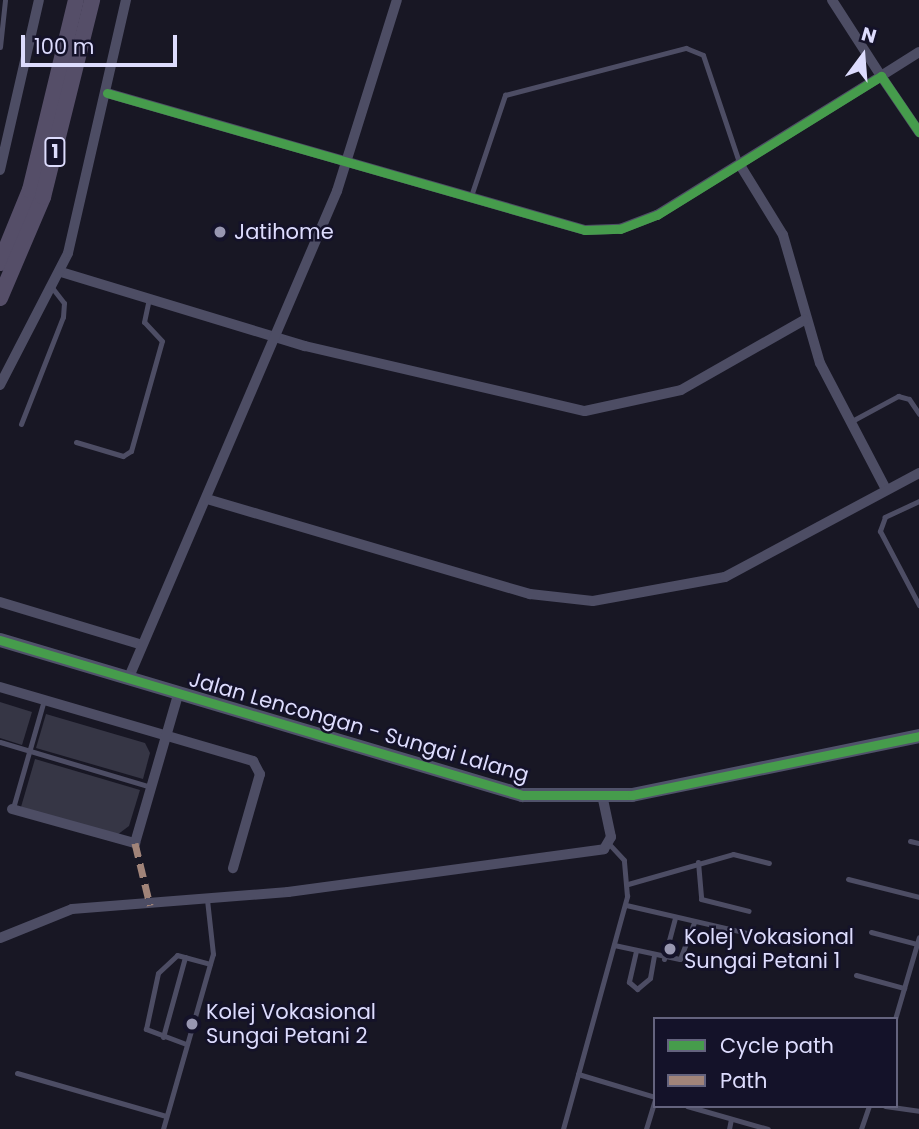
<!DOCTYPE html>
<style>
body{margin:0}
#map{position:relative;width:919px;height:1129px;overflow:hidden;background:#181724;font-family:Poppins,sans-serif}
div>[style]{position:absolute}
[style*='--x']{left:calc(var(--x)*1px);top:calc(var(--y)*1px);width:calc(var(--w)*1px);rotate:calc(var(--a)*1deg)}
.building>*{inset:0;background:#363645}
.lane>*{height:5px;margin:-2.5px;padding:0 2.5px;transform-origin:2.5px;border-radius:2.5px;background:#4d4d64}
.street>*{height:10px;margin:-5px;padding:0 5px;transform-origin:5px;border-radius:5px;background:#4d4d64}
.secondary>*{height:14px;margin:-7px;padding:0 7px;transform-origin:7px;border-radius:7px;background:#50526a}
.primary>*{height:16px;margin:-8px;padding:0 8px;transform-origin:8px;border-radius:8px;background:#554e68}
.quiet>*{height:7px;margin-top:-3.5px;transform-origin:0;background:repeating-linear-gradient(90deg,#a18479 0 14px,transparent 0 21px)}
.cycleway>*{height:9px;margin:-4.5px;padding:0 4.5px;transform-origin:4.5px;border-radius:4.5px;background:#469c4c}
.dots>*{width:19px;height:19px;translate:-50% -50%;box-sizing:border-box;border:4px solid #141229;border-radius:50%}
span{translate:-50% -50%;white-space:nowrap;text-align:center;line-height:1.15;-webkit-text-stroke:5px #141229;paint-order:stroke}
.shield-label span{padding:2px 5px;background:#141229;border:2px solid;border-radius:5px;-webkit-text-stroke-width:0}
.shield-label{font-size:19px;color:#dddcfd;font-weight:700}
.poi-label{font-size:21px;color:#dddcfd}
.left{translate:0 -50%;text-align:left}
.street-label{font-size:21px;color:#dddcfd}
.legend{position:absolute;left:653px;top:1017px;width:245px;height:91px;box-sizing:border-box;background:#141229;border:2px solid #64637e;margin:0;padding:9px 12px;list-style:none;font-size:21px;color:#dddcfd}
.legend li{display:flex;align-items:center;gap:14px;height:35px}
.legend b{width:35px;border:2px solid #64637e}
.north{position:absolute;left:828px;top:21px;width:70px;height:70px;-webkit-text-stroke:5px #141229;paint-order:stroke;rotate:16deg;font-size:19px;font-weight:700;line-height:28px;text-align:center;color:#dddcfd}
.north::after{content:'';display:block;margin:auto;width:24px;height:32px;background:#dddcfd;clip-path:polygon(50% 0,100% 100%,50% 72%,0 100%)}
.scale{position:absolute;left:21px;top:35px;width:156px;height:32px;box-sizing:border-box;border:4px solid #dddcfd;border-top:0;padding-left:9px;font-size:21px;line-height:24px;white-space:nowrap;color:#dddcfd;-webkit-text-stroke:5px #141229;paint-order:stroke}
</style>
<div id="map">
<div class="building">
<i style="clip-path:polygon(0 702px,32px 712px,22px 745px,0 738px)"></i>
<i style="clip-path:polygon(46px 714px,145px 743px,150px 753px,143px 779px,36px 748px)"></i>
<i style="clip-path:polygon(35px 759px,140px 790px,129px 826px,117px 835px,21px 807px)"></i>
</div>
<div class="lane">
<i style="--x:0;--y:47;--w:47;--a:-83.9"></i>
<i style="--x:471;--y:196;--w:107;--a:-71.4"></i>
<i style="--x:505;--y:95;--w:187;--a:-14.6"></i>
<i style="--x:686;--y:48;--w:18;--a:22"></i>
<i style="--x:703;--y:55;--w:113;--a:71.4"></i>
<i style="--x:850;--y:422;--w:55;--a:-28.4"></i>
<i style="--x:898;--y:396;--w:11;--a:15"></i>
<i style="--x:909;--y:399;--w:18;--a:56"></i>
<i style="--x:21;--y:424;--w:115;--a:-68.6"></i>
<i style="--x:63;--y:317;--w:14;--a:-86"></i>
<i style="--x:64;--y:303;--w:18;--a:-128"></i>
<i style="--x:76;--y:442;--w:49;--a:16.6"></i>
<i style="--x:123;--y:456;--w:9;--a:-32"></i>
<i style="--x:131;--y:451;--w:114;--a:-74.3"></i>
<i style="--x:162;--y:341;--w:26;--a:-133"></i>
<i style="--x:144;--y:322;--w:25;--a:-78"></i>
<i style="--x:919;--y:501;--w:38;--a:155"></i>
<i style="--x:885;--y:517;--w:15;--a:110"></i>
<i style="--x:880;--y:531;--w:84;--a:62.2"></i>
<i style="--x:0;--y:742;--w:158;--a:16.6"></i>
<i style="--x:13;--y:808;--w:112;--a:-74"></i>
<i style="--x:910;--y:841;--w:9;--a:13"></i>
<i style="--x:698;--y:862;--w:37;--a:85"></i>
<i style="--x:701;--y:899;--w:49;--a:14"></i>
<i style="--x:848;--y:879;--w:73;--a:14.2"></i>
<i style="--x:628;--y:884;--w:109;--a:-15.9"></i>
<i style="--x:733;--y:854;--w:37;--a:14"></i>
<i style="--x:626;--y:905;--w:169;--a:13"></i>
<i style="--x:871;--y:932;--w:48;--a:14.6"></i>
<i style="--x:614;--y:945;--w:67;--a:12"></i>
<i style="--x:680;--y:959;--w:40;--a:-69"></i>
<i style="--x:636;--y:951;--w:32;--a:103"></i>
<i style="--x:629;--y:982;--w:11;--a:41"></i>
<i style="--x:637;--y:989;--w:17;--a:-40"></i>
<i style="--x:650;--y:978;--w:22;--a:-80"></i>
<i style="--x:664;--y:959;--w:42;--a:-75"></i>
<i style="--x:856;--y:975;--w:50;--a:15.2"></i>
<i style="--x:895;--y:1019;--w:85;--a:-73.7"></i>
<i style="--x:163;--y:1037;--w:83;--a:-74.6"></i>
<i style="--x:186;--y:1044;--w:43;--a:-159.4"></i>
<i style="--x:146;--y:1029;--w:57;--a:-77.9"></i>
<i style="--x:158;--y:973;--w:26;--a:-43"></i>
<i style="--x:177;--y:955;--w:34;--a:15"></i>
<i style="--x:17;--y:1073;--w:155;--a:16.1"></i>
<i style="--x:578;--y:1074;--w:80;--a:16.6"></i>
<i style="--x:687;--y:1106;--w:84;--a:15.9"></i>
<i style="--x:885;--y:1106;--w:34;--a:8"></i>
<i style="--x:163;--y:1129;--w:182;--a:-74.1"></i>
<i style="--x:213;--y:954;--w:54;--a:-96.3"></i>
<i style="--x:563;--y:1129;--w:242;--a:-74.6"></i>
<i style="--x:627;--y:896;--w:36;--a:-95"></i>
<i style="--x:624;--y:860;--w:22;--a:-133"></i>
<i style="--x:646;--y:1129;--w:31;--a:-73"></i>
<i style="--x:729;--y:1129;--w:10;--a:-79"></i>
<i style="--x:861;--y:1129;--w:24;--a:-71"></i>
</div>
<div class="street">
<i style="--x:832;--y:0;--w:90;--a:57.2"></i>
<i style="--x:881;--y:76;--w:45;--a:-32.3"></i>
<i style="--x:107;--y:93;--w:497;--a:16"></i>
<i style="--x:585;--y:230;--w:35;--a:-2"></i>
<i style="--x:620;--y:229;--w:40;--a:-21"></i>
<i style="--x:657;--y:215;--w:264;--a:-31.8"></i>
<i style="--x:881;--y:76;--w:68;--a:55.8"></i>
<i style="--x:740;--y:165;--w:82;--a:58.4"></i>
<i style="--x:783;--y:235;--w:133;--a:73.9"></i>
<i style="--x:820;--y:363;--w:142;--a:62.4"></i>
<i style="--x:0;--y:170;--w:174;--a:-77.1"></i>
<i style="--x:61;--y:272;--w:255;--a:16.9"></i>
<i style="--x:305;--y:346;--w:287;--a:13.1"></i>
<i style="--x:585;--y:411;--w:98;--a:-12.3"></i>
<i style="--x:681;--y:390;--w:142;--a:-29.6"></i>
<i style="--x:0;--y:385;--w:148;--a:-62.7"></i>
<i style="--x:68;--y:253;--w:260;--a:-77.1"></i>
<i style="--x:207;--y:499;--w:337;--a:16.4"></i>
<i style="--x:530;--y:594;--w:63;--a:6.3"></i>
<i style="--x:593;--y:601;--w:134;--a:-10.3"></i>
<i style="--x:725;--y:577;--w:220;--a:-28.2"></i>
<i style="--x:0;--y:602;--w:148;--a:16.8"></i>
<i style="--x:129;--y:677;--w:529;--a:-66.83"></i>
<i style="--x:337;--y:191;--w:200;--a:-72.6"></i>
<i style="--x:0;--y:687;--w:264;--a:16.3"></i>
<i style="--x:253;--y:761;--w:15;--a:62"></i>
<i style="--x:260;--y:774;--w:98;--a:106"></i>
<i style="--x:12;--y:809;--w:128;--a:15.5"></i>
<i style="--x:135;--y:843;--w:157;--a:-73.8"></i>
<i style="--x:0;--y:938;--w:78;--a:-21.9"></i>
<i style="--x:72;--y:909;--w:217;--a:-4.5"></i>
<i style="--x:288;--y:892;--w:319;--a:-7.7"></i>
<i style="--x:604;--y:849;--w:14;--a:-60"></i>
<i style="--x:611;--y:837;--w:40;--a:-102"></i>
</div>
<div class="secondary">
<i style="--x:0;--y:640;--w:545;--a:16.54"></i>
<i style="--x:522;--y:795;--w:110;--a:0"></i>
<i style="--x:632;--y:795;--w:293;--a:-11.6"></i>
</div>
<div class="primary">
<i style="--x:0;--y:263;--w:79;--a:-67.7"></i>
<i style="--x:30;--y:190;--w:195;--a:-76.4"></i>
<i style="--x:0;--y:298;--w:110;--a:-66.9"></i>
<i style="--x:43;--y:197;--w:203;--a:-76"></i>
</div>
<div class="quiet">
<i style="--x:135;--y:843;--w:64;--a:76.4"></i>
</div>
<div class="cycleway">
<i style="--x:107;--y:93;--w:497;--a:16"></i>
<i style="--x:585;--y:230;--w:35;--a:-2"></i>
<i style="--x:620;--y:229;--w:40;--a:-21"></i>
<i style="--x:657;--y:215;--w:264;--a:-31.8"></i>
<i style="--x:881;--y:76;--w:68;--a:55.8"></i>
<i style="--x:0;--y:640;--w:545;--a:16.54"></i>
<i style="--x:522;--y:795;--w:110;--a:0"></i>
<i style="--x:632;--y:795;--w:293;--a:-11.6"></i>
</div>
<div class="dots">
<i style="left:220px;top:232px;background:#9897b1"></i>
<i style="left:670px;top:949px;background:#9897b1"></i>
<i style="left:192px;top:1024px;background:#9897b1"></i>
</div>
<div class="shield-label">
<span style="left:55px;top:152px">1</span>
</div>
<div class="poi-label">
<span class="left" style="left:234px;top:232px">Jatihome</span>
<span class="left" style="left:684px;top:949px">Kolej Vokasional<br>Sungai Petani 1</span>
<span class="left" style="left:206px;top:1024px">Kolej Vokasional<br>Sungai Petani 2</span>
</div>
<div class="street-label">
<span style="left:359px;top:727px;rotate:16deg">Jalan Lencongan - Sungai Lalang</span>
</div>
<ul class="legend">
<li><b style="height:9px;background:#469c4c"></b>Cycle path</li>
<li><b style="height:9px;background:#a18479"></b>Path</li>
</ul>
<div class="north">N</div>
<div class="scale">100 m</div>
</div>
